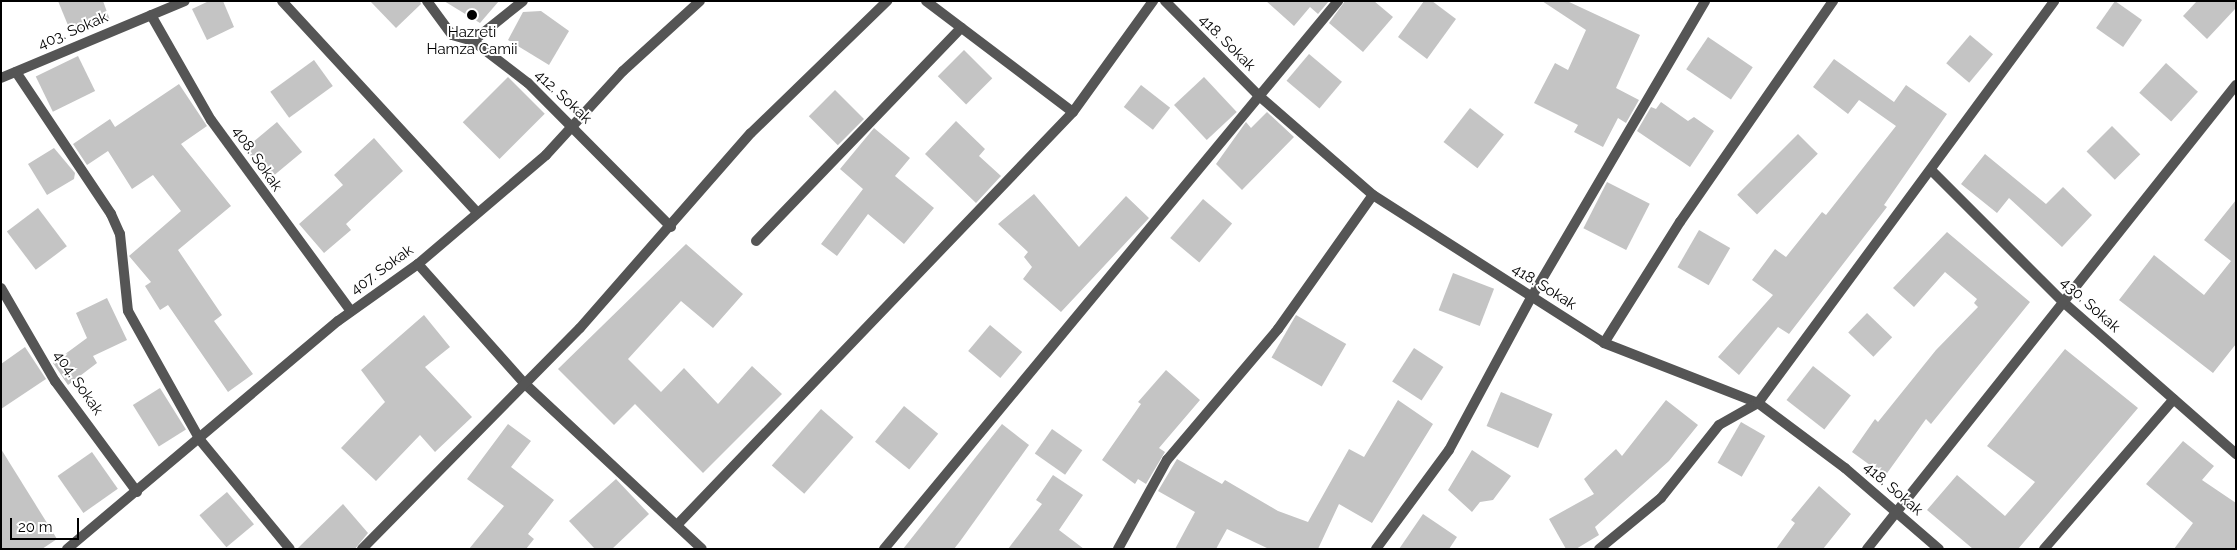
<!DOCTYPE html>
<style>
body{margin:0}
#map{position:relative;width:2237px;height:550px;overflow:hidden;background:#fff;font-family:Raleway,sans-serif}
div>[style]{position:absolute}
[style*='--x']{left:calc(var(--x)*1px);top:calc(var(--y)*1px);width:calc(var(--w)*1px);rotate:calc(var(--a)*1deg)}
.building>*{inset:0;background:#c4c4c4;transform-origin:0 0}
.minor>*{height:10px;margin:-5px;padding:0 5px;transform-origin:5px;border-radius:5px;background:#555}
.dots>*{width:14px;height:14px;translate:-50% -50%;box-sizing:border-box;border:2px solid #fff;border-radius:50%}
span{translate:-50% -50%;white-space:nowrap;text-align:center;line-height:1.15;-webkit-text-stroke:4px #fff;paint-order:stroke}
.street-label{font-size:15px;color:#000}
.poi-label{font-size:15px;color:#000}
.frame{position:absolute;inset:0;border:2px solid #000;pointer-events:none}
.scale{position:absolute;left:10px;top:518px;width:69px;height:22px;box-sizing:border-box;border:2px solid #000;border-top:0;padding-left:6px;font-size:15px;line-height:18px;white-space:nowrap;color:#000;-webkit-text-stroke:4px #fff;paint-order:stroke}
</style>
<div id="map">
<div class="building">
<i style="clip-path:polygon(58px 1px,103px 1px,110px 20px,72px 35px)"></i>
<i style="clip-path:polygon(209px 1px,223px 1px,234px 27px,207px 40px,192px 9px)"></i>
<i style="clip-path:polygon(370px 1px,420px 1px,421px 4px,396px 28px)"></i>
<i style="clip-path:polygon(444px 1px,499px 1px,480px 23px)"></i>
<i style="clip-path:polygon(1266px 1px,1329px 1px,1318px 14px,1310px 7px,1294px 26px)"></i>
<i style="clip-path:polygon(1345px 1px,1374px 1px,1393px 17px,1363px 52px,1329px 23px)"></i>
<i style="clip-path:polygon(1424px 1px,1432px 1px,1456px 19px,1427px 59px,1398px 37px)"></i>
<i style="clip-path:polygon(1542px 1px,1567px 1px,1640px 35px,1616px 88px,1639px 100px,1626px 123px,1618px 118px,1603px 147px,1574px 132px,1578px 125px,1534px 103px,1555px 63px,1568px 70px,1586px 30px)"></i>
<i style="left:2115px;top:1px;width:33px;height:33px;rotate:35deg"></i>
<i style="clip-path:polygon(2197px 1px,2236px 1px,2236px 8px,2207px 39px,2183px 16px)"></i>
<i style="clip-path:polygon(541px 11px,569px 31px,549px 65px,508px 40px,523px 12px)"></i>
<i style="left:1970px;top:35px;width:30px;height:37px;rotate:40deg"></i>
<i style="left:1708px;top:37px;width:54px;height:39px;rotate:34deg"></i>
<i style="left:964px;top:50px;width:40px;height:37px;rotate:45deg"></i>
<i style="left:1309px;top:54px;width:43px;height:35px;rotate:40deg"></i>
<i style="left:78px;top:56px;width:39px;height:47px;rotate:64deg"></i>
<i style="clip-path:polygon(1834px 59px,1894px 102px,1906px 85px,1947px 114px,1884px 205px,1887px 207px,1789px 334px,1778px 327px,1739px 375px,1718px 357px,1773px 295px,1752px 280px,1775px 249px,1786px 257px,1822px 212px,1826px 215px,1896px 126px,1859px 100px,1848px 114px,1813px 87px)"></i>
<i style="left:314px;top:60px;width:32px;height:54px;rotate:54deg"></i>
<i style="left:2166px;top:63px;width:43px;height:40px;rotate:42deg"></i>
<i style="left:508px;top:77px;width:52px;height:64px;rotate:45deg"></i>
<i style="left:1204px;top:77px;width:48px;height:41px;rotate:47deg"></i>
<i style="clip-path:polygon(179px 84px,207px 126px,181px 144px,231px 206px,178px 250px,222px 315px,214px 321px,253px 374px,228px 392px,168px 305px,160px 310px,145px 286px,151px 282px,129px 256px,181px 211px,153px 175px,132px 189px,108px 151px,87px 165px,73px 144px,110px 119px,115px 127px)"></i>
<i style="left:1141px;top:85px;width:37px;height:28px;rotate:38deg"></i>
<i style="left:835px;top:90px;width:41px;height:37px;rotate:45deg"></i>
<i style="clip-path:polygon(1661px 102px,1688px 121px,1694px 117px,1714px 131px,1690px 167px,1637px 131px,1651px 107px,1656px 109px)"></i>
<i style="left:1470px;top:108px;width:43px;height:43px;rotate:38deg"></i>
<i style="clip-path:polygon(1267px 112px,1294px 137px,1242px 190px,1216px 164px,1246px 122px,1251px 128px)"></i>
<i style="clip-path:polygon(956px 121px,985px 149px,979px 156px,1001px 176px,976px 203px,925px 154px)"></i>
<i style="left:277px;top:122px;width:39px;height:42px;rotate:50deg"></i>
<i style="left:2112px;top:126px;width:40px;height:36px;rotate:45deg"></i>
<i style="clip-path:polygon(874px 128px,910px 158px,895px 176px,934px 208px,904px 244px,868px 214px,837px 256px,821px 244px,863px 189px,840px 169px)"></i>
<i style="left:1798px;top:134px;width:28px;height:86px;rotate:45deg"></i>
<i style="clip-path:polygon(374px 138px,403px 171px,346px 224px,351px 230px,324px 253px,299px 224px,343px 185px,334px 175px)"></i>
<i style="clip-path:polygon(54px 148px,75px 173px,74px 179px,47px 195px,28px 164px)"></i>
<i style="clip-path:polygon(1985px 154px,2046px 204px,2063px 187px,2092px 215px,2062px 247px,2009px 198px,1997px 213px,1961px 184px)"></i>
<i style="left:1607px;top:182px;width:48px;height:52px;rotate:27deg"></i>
<i style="clip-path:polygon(1034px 194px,1079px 247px,1126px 196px,1149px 218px,1061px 312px,1023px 279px,1032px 267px,1024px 257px,1028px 252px,998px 224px)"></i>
<i style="left:1203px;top:199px;width:38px;height:51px;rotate:40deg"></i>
<i style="clip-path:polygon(2236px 200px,2236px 344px,2213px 373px,2119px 300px,2154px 255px,2204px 295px,2231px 261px,2204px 240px)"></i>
<i style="left:38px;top:208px;width:48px;height:39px;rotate:53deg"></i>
<i style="left:1699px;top:230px;width:36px;height:43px;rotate:30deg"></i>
<i style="clip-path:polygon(1947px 232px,2030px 302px,1931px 424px,1926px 419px,1885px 476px,1852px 452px,1875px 419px,1878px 422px,1936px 350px,1978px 307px,1974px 303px,1977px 299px,1945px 272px,1914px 307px,1893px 288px)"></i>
<i style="clip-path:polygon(686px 244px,743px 294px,713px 328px,681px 301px,628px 359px,661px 392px,684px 368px,718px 404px,752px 366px,782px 394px,703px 473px,635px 404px,614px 425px,558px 369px)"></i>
<i style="left:1453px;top:273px;width:44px;height:40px;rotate:21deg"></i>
<i style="clip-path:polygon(107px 298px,127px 340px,93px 356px,97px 363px,68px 385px,53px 363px,87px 338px,76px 313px)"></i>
<i style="left:1867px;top:313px;width:35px;height:27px;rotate:44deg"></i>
<i style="clip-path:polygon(424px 315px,450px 347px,425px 367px,472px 417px,435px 452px,420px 435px,376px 481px,341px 448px,385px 402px,361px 370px)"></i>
<i style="left:1296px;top:315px;width:58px;height:49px;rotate:30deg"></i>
<i style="left:990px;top:325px;width:42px;height:34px;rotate:40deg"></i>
<i style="clip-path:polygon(25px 347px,46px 379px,1px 409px,1px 364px)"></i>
<i style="left:1414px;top:348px;width:35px;height:40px;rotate:33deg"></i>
<i style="clip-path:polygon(2065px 349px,2138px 408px,2018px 549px,1973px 549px,1927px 510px,1957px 475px,2005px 516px,2035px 482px,1987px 446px)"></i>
<i style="left:1813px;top:366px;width:48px;height:43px;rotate:38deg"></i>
<i style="clip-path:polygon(1166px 370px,1200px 400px,1159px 448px,1165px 452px,1146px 484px,1138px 479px,1135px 484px,1102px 460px,1141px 404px,1138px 402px)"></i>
<i style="left:160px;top:388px;width:49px;height:32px;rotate:58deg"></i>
<i style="left:1501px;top:392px;width:56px;height:37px;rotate:23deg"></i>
<i style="clip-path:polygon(1398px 400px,1433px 424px,1372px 523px,1339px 504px,1318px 549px,1269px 549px,1227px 529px,1216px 549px,1175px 549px,1195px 512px,1158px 491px,1177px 459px,1222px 484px,1225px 480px,1278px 511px,1308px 522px,1349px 449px,1364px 457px)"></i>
<i style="clip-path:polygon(1666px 400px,1698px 425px,1669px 461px,1595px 527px,1599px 535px,1576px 549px,1566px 549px,1549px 519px,1594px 494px,1584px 479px,1616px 449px,1622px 456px)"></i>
<i style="left:904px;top:406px;width:44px;height:46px;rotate:39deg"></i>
<i style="left:821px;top:409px;width:43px;height:75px;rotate:41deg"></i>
<i style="left:1741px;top:422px;width:28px;height:47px;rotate:30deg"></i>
<i style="clip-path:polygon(508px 424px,531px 441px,511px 467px,554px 500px,528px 534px,534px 539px,526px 549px,469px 549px,504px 506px,467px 479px)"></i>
<i style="clip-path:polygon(1002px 424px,1029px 445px,961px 540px,954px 549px,903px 549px)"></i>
<i style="left:1052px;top:429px;width:37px;height:30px;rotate:35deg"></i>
<i style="clip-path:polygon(2183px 441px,2214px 466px,2202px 480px,2236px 503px,2236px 549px,2174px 549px,2193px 523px,2146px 484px)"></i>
<i style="clip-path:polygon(1px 449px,57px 539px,42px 549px,1px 549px)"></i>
<i style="clip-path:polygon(1472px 450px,1511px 476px,1493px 500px,1480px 502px,1472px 512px,1448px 490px)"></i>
<i style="left:92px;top:452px;width:45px;height:42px;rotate:55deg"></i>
<i style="clip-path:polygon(1053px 475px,1083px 495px,1059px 530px,1084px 549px,1008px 549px,1042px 504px,1036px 500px)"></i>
<i style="clip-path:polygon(616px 479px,649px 514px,612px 549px,595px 549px,569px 521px)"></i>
<i style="clip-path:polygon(1819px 486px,1851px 514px,1823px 549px,1776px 549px,1795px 523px,1791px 520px)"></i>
<i style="left:227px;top:492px;width:42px;height:36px;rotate:50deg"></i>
<i style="clip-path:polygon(343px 504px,368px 533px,355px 549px,297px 549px)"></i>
<i style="clip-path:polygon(1423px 514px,1457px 537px,1449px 549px,1399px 549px)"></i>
</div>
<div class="minor">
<i style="--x:282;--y:1;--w:286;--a:47.3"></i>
<i style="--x:427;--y:1;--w:42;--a:53.7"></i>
<i style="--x:452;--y:35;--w:22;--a:16"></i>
<i style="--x:473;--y:41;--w:69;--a:37.4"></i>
<i style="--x:528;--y:83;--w:203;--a:45.2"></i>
<i style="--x:926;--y:1;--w:184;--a:37.1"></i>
<i style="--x:1165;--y:1;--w:132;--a:45.3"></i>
<i style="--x:1258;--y:95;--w:152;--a:41"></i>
<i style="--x:1373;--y:195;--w:274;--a:32.6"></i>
<i style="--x:1604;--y:343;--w:165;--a:21.3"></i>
<i style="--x:1758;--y:403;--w:109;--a:36.8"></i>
<i style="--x:1845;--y:468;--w:124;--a:40.8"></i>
<i style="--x:151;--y:15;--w:121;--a:60.3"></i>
<i style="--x:211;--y:120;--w:237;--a:53.8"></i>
<i style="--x:473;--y:41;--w:64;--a:-38.7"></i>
<i style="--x:16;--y:72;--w:171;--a:56.2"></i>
<i style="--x:111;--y:214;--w:22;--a:66"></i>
<i style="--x:120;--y:234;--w:77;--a:84.1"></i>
<i style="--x:128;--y:311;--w:148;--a:60.8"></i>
<i style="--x:200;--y:440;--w:141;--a:50.5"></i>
<i style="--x:1;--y:78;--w:199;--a:-22.7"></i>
<i style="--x:1931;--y:170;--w:185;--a:45"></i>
<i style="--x:2062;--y:301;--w:232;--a:41.3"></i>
<i style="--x:756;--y:241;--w:296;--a:-46.1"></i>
<i style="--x:418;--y:264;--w:159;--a:48.3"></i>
<i style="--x:524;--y:383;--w:243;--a:43"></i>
<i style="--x:1;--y:288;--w:108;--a:59.9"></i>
<i style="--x:55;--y:381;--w:138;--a:53.5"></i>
<i style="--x:1604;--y:343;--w:143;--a:-57.9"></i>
<i style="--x:1680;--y:222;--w:269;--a:-55.3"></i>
<i style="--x:677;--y:525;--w:572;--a:-46.2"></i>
<i style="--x:1073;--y:112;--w:137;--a:-54.2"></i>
<i style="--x:67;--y:549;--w:354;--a:-40.1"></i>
<i style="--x:338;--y:321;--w:98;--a:-35.5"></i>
<i style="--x:418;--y:264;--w:168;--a:-40.4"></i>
<i style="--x:546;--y:155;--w:114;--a:-47.5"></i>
<i style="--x:623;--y:71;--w:104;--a:-42.3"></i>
<i style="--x:362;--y:549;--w:310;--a:-45.4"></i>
<i style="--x:580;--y:328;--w:259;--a:-48.8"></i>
<i style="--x:751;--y:133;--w:190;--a:-44.1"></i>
<i style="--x:884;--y:549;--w:712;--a:-50.36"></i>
<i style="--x:1118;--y:549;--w:102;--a:-61.2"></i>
<i style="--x:1167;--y:460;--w:172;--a:-49.7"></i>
<i style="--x:1278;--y:329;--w:164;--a:-54.7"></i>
<i style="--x:1376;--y:549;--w:123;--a:-53.6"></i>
<i style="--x:1449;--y:450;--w:173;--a:-61.7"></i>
<i style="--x:1531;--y:298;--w:344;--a:-59.6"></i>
<i style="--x:1599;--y:549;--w:80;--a:-39.4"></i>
<i style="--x:1661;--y:498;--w:93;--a:-51.5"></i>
<i style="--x:1719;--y:425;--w:45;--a:-29.4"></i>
<i style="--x:1758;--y:403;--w:499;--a:-53.6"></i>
<i style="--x:1867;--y:549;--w:593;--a:-51.51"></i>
<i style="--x:2044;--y:549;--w:198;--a:-49.1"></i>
</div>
<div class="dots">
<i style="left:472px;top:15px;background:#000"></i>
</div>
<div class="street-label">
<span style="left:73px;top:31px;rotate:-23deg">403. Sokak</span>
<span style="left:1227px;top:43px;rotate:45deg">418. Sokak</span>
<span style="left:563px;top:97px;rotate:43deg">412. Sokak</span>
<span style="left:257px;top:159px;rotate:55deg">408. Sokak</span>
<span style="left:382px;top:270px;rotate:-36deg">407. Sokak</span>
<span style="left:1544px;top:287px;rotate:32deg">418. Sokak</span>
<span style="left:2090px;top:305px;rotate:42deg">430. Sokak</span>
<span style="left:78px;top:383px;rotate:55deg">404. Sokak</span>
<span style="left:1893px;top:489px;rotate:41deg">418. Sokak</span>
</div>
<div class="poi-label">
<span style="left:472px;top:41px">Hazreti<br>Hamza Camii</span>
</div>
<div class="frame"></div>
<div class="scale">20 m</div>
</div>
